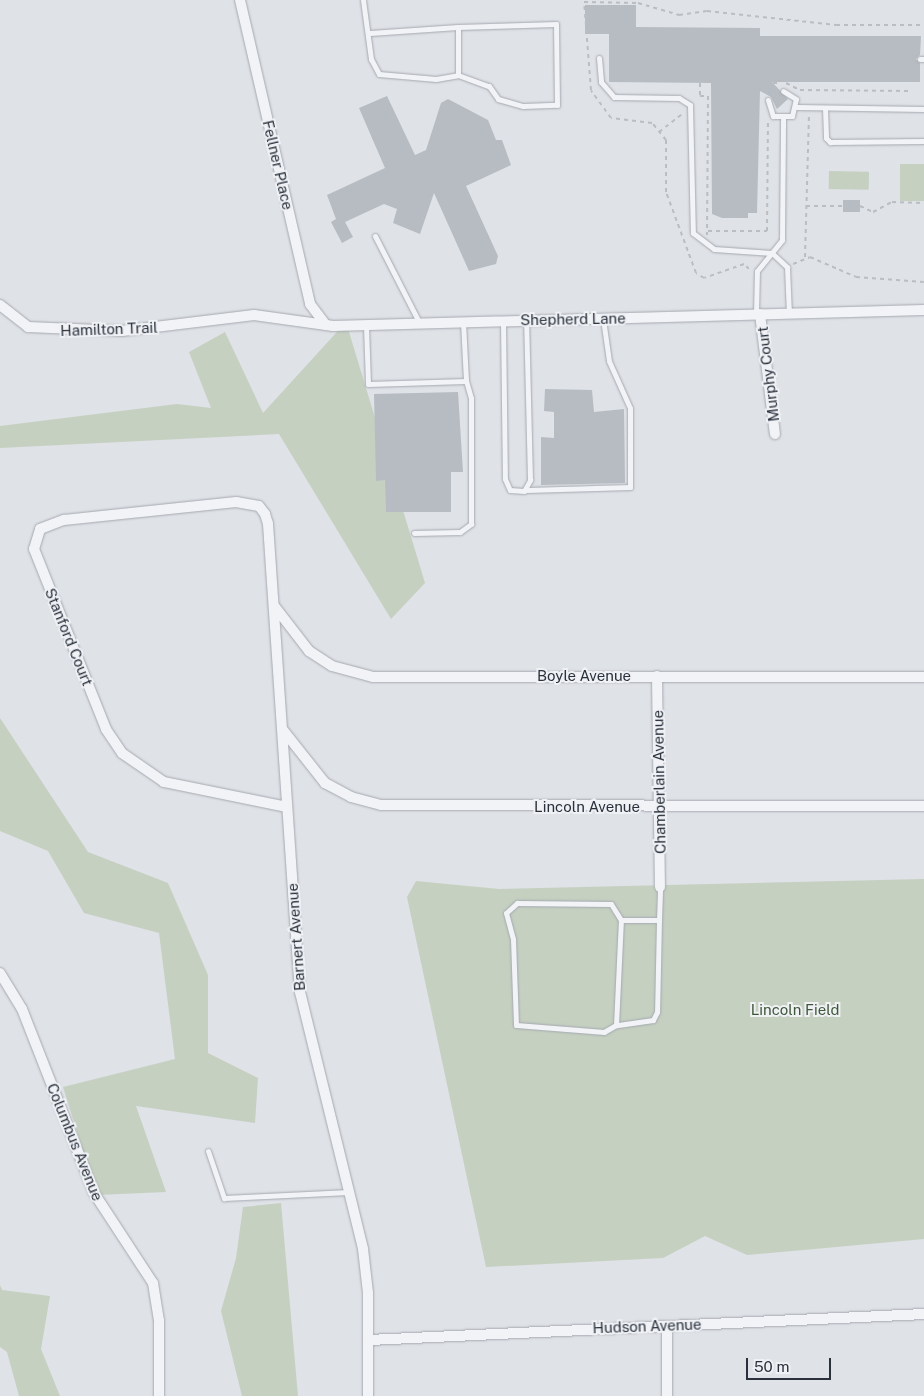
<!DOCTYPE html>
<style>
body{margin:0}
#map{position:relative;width:924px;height:1396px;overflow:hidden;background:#dfe2e7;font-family:"Public Sans",sans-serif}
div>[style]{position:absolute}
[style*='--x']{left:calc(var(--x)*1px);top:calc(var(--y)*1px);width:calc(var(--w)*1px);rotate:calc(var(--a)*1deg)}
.green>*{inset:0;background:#c5d0c1;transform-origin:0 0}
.building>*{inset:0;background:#b7bcc3;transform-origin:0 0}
.path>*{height:2px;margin-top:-1px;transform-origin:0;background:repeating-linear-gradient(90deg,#babdc2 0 4px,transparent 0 8px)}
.roads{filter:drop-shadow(0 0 1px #a5a9b0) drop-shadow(0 0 1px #a5a9b0)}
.lane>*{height:5px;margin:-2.5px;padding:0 2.5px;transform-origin:2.5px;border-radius:2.5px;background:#f2f3f6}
.street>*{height:10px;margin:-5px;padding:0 5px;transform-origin:5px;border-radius:5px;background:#f2f3f6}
span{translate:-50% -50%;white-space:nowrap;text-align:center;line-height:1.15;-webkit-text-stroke:4px #eff1f5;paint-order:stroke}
.street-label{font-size:15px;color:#2a313c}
.park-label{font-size:15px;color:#3f5739}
.scale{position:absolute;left:746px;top:1358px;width:85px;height:22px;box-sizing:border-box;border:2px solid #2a313c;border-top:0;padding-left:6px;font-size:15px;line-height:18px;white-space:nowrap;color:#2a313c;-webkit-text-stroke:4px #eff1f5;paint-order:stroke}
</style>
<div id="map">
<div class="green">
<i style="left:900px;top:164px;width:24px;height:37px"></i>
<i style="left:829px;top:171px;width:40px;height:18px;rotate:1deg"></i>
<i style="clip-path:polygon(346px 322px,425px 583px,391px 619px,279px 434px,0 448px,0 426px,177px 404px,211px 408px,189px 352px,225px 332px,263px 413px)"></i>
<i style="clip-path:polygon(0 718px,88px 852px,168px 883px,208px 975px,208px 1053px,258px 1078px,255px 1123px,136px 1106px,166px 1192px,97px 1195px,63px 1087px,175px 1059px,159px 933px,84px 913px,48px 851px,0 831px)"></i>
<i style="clip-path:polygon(924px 879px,924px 1239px,747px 1255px,705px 1236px,663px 1258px,486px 1267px,407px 897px,416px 881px,499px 889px)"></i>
<i style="clip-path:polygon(281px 1203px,298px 1396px,242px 1396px,221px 1311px,236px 1258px,243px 1207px)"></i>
<i style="clip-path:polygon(0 1285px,2px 1290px,50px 1296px,41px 1349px,60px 1396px,19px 1396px,7px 1352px,0 1347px)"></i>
</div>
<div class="building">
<i style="clip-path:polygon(585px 5px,636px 5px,636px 27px,760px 28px,760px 36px,921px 36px,920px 55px,916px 59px,920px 63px,920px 82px,772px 82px,788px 99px,777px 109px,771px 97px,760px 91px,757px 213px,748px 213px,748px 218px,722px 218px,712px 214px,711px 83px,609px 82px,609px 34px,585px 34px)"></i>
<i style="clip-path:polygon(387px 96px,415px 155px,426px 150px,441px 103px,448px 99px,488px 120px,496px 140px,502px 140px,511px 165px,466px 186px,498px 256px,496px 264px,469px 271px,434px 193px,420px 234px,393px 223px,397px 209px,384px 204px,345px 222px,353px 237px,342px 243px,331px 222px,336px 219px,327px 195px,385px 168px,359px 108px)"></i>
<i style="left:843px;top:200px;width:17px;height:12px"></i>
<i style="clip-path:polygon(545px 389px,592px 390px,594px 412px,624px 409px,625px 483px,541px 485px,541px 437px,554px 438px,554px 412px,544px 411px)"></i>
<i style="clip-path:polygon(458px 392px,463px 472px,451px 472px,451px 512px,386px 512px,385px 480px,376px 481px,374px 394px)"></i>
</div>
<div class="path">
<i style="--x:700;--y:83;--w:13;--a:90"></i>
<i style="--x:700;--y:96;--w:8;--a:0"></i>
<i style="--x:708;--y:96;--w:139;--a:90.4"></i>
<i style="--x:773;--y:83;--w:8;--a:0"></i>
<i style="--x:786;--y:83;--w:16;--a:27"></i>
<i style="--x:800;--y:90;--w:112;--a:0.5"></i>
<i style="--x:659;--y:132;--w:31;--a:-38"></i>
<i style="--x:806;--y:206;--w:37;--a:0"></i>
<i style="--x:860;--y:206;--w:14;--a:25"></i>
<i style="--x:873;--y:212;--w:21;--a:-28"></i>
<i style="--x:892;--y:202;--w:32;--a:2"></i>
<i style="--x:708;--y:231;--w:59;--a:0"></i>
<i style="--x:767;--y:231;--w:108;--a:-89.5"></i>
<i style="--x:805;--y:257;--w:141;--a:-88.4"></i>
<i style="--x:793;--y:264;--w:18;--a:-22"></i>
<i style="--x:810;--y:257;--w:50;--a:23.5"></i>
<i style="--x:856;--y:277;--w:68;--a:4.2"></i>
<i style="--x:749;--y:269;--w:7;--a:-135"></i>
<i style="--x:744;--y:264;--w:42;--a:160.7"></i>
<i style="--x:704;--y:278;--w:9;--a:-148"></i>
<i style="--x:696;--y:273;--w:86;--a:-110.3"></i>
<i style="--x:666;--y:192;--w:52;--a:-90"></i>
<i style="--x:666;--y:140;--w:22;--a:-129"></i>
<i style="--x:652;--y:123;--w:41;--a:-173"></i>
<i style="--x:611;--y:118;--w:34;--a:-126"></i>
<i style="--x:591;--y:90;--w:88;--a:-94.5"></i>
<i style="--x:584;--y:2;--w:54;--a:1.1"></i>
<i style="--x:638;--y:3;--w:43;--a:16.3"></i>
<i style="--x:679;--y:15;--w:28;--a:-8"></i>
<i style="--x:707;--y:11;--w:130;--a:6.2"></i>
<i style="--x:836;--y:25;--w:88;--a:0"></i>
</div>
<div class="roads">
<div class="lane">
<i style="--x:363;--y:0;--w:60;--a:82.3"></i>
<i style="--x:371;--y:59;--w:17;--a:62"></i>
<i style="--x:379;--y:74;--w:57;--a:5"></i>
<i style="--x:436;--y:79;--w:22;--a:-10"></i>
<i style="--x:458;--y:75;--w:33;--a:20"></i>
<i style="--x:489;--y:86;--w:16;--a:55"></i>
<i style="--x:498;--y:99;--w:26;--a:16"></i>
<i style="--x:523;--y:106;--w:34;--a:-2"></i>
<i style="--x:557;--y:105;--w:81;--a:-90.7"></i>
<i style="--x:556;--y:24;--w:98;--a:178.2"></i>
<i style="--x:458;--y:27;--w:48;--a:90"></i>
<i style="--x:370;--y:33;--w:88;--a:-3.9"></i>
<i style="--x:599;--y:58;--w:24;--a:85"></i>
<i style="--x:601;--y:82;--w:20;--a:49"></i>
<i style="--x:614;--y:97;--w:65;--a:0.9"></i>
<i style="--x:679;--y:98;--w:13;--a:32"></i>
<i style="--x:690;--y:105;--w:128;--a:88.7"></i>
<i style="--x:693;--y:233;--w:26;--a:37"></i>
<i style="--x:714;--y:249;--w:58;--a:3.9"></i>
<i style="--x:772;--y:253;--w:21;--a:43"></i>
<i style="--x:787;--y:267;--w:47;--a:87.6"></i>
<i style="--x:920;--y:59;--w:4;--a:0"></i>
<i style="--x:768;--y:100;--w:17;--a:73"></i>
<i style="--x:773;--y:116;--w:19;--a:0"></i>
<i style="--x:792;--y:116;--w:17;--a:-77"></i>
<i style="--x:796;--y:99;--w:15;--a:-148"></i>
<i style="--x:797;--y:107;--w:127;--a:0.9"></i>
<i style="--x:825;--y:108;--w:30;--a:88"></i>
<i style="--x:826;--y:138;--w:6;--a:45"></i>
<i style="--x:830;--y:142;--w:94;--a:-0.6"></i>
<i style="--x:375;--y:236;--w:99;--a:62.9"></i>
<i style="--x:756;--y:314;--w:43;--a:-88.7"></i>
<i style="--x:757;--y:271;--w:40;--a:-51"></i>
<i style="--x:782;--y:240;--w:121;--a:-89.5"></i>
<i style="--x:503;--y:321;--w:158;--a:89.3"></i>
<i style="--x:505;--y:479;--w:12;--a:66"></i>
<i style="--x:510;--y:490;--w:14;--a:4"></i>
<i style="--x:524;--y:491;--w:13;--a:-61"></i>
<i style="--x:530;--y:480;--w:160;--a:-91.4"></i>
<i style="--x:366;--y:326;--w:58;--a:88"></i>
<i style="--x:368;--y:384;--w:98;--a:-1.8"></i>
<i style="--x:466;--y:381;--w:59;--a:-92.9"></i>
<i style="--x:527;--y:490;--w:103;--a:-1.7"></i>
<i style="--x:630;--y:487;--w:79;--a:-90"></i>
<i style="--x:630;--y:408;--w:51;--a:-114.1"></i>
<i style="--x:609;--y:361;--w:42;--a:-98.1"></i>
<i style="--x:414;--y:533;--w:46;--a:-1.2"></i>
<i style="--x:460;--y:532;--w:14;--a:-36"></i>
<i style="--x:471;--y:524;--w:126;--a:-90"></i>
<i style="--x:471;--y:398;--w:18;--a:-106"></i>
<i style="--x:659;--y:920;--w:92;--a:91.2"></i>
<i style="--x:657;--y:1012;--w:9;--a:117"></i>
<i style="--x:653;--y:1020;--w:37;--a:172"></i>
<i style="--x:616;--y:1025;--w:105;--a:-87.3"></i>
<i style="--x:621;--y:920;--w:38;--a:0"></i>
<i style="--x:659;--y:920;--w:33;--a:-88"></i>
<i style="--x:616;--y:1025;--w:14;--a:150"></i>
<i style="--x:604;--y:1032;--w:88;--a:-175.5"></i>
<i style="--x:516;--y:1025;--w:86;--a:-92"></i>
<i style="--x:513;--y:939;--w:27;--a:-105"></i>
<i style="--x:506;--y:913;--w:15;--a:-42"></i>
<i style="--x:517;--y:903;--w:94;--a:0.6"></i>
<i style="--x:611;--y:904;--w:19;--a:58"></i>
<i style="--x:208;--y:1151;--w:50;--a:71.2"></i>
<i style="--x:224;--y:1198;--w:125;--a:-2.7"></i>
</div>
<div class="street">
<i style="--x:240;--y:0;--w:312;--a:77"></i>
<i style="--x:310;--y:304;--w:26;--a:53"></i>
<i style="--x:0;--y:305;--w:36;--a:38"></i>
<i style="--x:28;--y:327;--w:94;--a:2.4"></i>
<i style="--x:122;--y:331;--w:133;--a:-6.9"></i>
<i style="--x:254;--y:315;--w:80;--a:7.9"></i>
<i style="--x:333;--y:326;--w:591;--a:-1.55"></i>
<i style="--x:760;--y:314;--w:121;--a:82.9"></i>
<i style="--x:275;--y:607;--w:56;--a:52.3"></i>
<i style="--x:309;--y:651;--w:27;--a:33"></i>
<i style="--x:332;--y:666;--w:42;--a:15"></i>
<i style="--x:373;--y:677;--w:551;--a:0"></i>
<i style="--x:657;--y:676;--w:211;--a:89.2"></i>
<i style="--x:283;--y:730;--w:68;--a:51.6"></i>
<i style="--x:325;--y:783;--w:30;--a:28"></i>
<i style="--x:351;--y:797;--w:31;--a:15"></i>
<i style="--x:381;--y:805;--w:543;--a:0.11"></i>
<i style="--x:287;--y:807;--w:126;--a:-168.5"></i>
<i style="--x:164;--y:782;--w:51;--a:-145.4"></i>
<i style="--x:122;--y:753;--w:29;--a:-124"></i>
<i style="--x:106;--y:729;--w:194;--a:-111.8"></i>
<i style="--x:34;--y:549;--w:21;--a:-73"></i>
<i style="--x:40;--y:529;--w:26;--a:-21"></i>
<i style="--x:64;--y:520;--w:173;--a:-6"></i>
<i style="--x:236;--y:502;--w:23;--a:10"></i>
<i style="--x:259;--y:506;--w:10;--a:53"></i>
<i style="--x:265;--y:514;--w:10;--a:73"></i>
<i style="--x:268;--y:524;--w:469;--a:86.1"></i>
<i style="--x:300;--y:992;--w:265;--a:76.2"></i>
<i style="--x:363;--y:1249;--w:44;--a:83.5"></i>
<i style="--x:368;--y:1293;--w:103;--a:90"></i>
<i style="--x:0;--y:973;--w:42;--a:58.6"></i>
<i style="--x:22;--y:1009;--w:198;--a:68.6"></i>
<i style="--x:94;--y:1193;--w:108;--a:56.8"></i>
<i style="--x:153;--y:1283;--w:37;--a:81"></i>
<i style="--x:159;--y:1320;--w:76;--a:90"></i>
<i style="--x:667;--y:1326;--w:70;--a:90"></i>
<i style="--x:369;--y:1340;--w:556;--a:-2.68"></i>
</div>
</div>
<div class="street-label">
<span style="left:278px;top:165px;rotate:77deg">Fellner Place</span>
<span style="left:573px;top:319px;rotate:-1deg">Shepherd Lane</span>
<span style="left:109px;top:329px;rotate:-2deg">Hamilton Trail</span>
<span style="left:768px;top:374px;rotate:-97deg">Murphy Court</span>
<span style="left:69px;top:637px;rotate:68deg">Stanford Court</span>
<span style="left:584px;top:676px">Boyle Avenue</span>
<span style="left:659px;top:782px;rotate:-91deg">Chamberlain Avenue</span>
<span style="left:587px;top:807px">Lincoln Avenue</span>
<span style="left:296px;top:937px;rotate:-94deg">Barnert Avenue</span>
<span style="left:75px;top:1142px;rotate:68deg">Columbus Avenue</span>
<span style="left:647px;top:1326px;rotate:-2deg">Hudson Avenue</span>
</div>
<div class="park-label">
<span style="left:795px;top:1010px">Lincoln Field</span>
</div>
<div class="scale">50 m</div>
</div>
